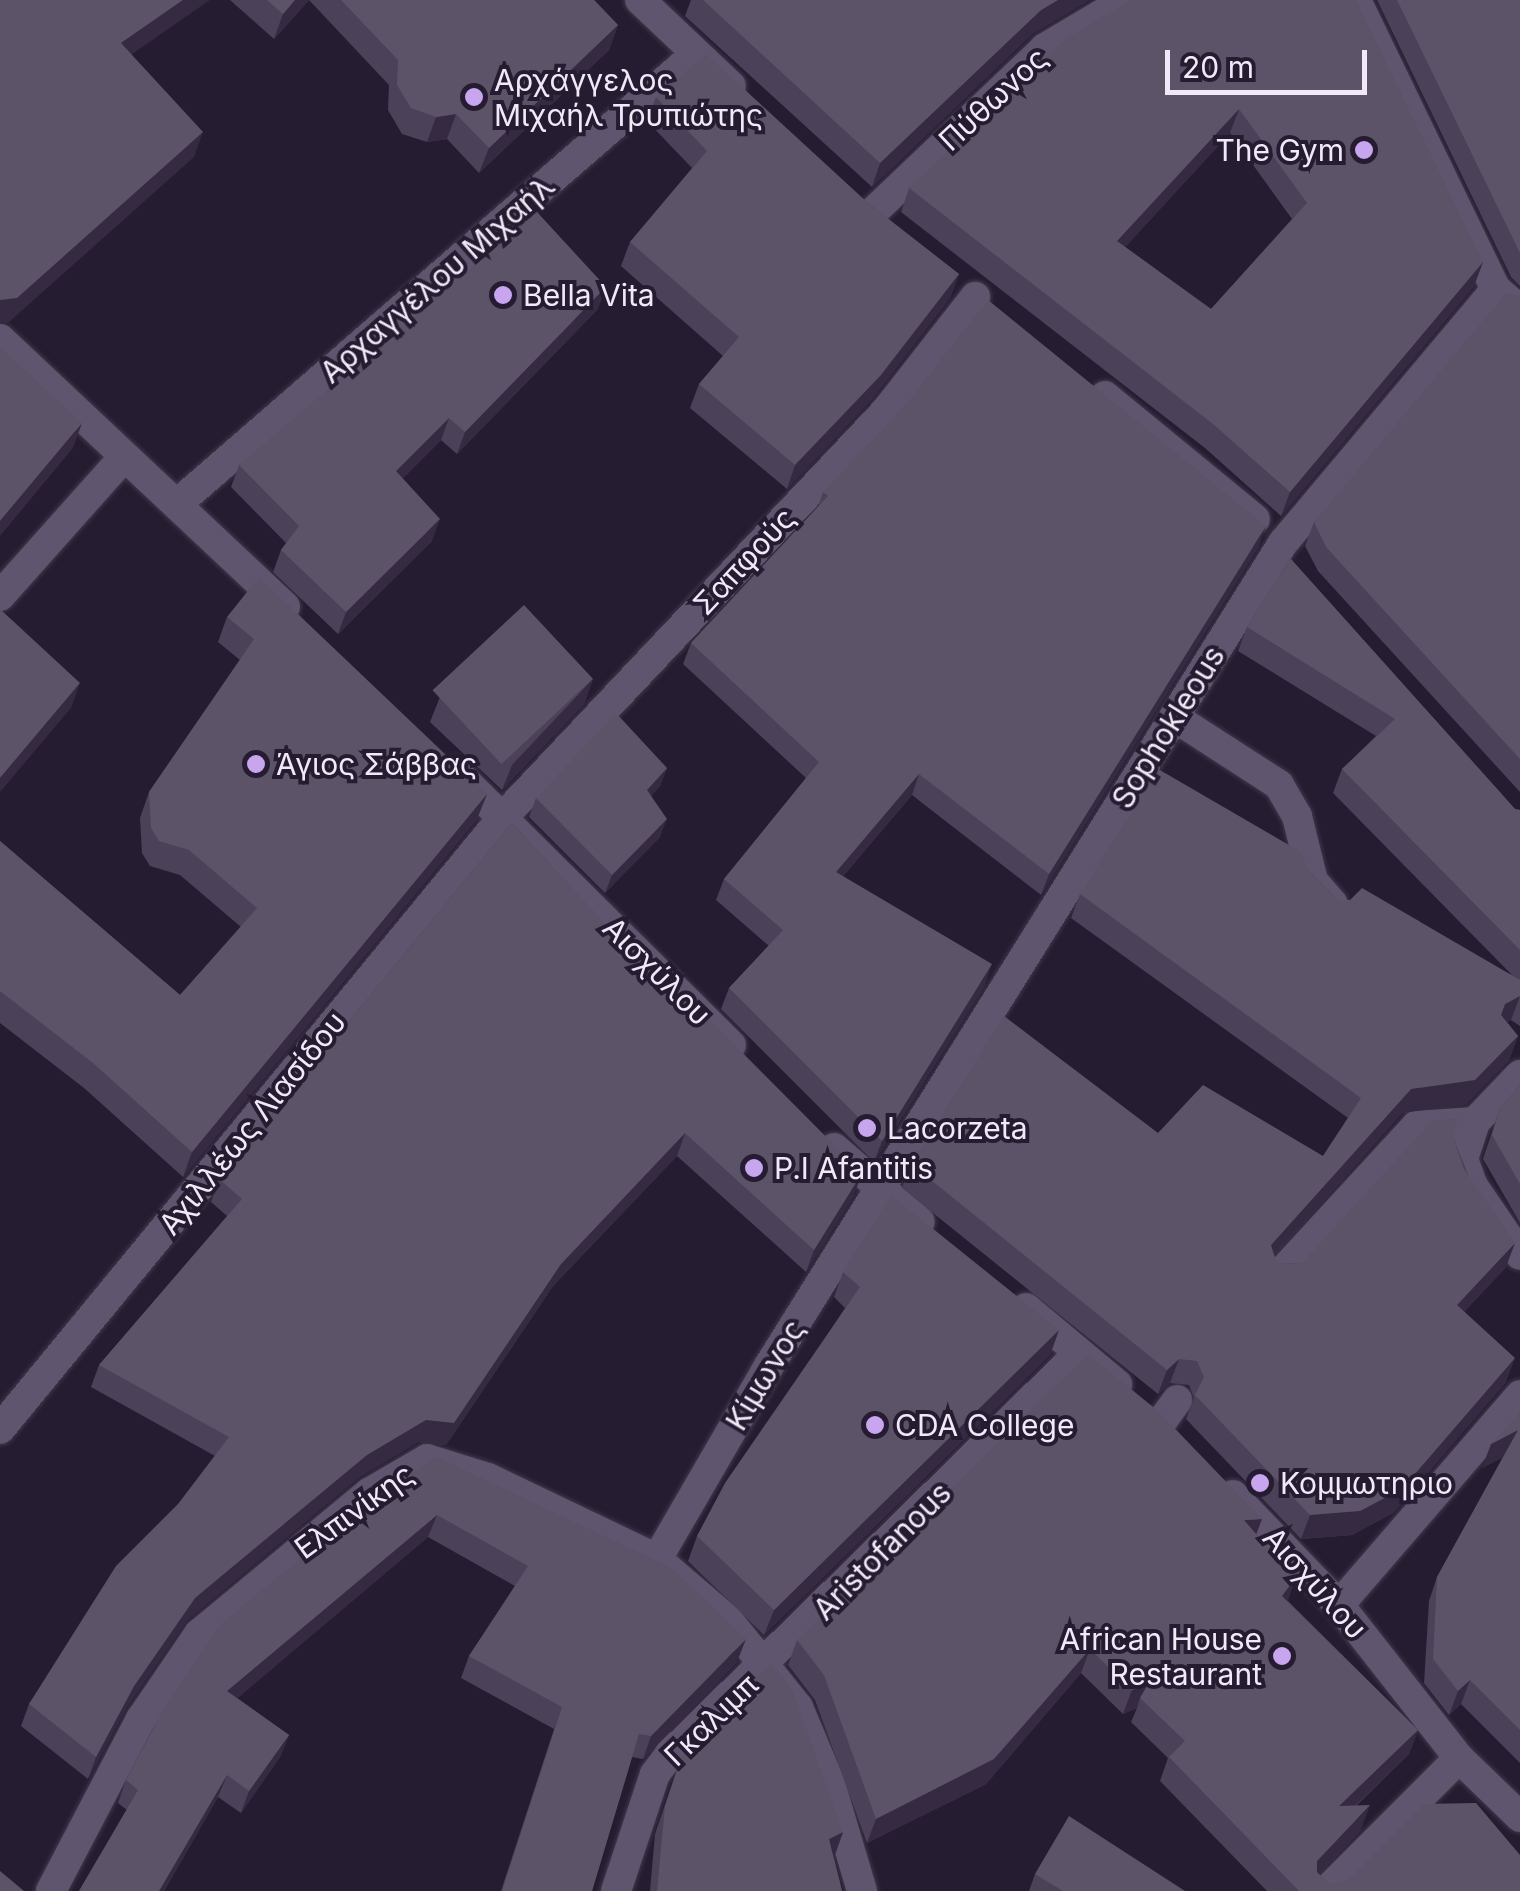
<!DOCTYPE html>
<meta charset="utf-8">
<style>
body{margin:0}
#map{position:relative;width:1520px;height:1891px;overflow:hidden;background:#261c31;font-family:Inter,sans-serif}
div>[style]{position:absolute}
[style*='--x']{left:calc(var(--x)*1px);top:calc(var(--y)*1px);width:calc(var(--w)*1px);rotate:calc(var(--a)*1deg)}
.roads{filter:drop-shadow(0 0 2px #40384a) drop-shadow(0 0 2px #40384a)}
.lane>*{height:30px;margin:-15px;padding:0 15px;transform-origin:15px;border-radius:15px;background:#60556e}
.street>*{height:30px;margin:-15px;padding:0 15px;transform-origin:15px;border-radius:15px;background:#60556e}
.wall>*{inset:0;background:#4b4158}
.shaded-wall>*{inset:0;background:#352a41}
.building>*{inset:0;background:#5d5369;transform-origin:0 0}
.dots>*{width:28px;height:28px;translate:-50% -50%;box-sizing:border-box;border:5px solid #261c31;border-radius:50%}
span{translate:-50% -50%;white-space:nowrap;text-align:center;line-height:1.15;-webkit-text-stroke:8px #261c31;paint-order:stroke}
.poi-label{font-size:30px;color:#f0e9f8}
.left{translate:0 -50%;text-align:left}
.right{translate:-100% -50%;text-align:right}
.street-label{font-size:30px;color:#f0e9f8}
.scale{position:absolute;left:1165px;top:50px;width:202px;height:45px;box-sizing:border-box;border:5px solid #f0e9f8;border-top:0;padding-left:12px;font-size:30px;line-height:35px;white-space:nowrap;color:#f0e9f8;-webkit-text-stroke:8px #261c31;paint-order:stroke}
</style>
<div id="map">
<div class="roads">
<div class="lane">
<i style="--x:1174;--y:717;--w:125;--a:32.9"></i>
<i style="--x:1279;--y:785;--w:36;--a:60"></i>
<i style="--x:1297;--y:816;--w:67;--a:76.2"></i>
<i style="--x:1313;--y:881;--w:30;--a:49"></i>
<i style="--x:1280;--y:1274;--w:201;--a:-47.4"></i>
<i style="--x:1416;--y:1126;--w:59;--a:-3.9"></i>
<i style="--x:1162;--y:1421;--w:26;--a:-54"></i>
</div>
<div class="street">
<i style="--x:640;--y:0;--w:125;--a:43.4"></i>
<i style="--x:1356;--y:0;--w:321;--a:64.2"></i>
<i style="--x:1496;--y:289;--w:32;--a:41"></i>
<i style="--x:872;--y:213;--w:239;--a:-43.6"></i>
<i style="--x:1045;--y:48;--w:94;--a:-30.7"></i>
<i style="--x:0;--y:339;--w:391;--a:43.2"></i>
<i style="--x:1105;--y:396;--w:194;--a:39.4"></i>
<i style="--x:177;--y:504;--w:687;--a:-40.93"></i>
<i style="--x:0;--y:596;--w:186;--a:-48.3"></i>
<i style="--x:455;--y:771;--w:389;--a:44.8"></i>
<i style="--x:1520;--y:1075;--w:65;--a:133.8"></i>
<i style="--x:1475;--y:1122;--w:39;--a:108"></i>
<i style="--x:1463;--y:1159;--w:29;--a:70"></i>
<i style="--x:1473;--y:1186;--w:83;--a:55.7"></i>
<i style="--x:834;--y:1148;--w:113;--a:40.7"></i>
<i style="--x:1026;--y:1308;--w:119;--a:39.9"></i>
<i style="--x:0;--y:1429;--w:792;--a:-50.58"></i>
<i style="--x:503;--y:817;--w:558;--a:-46.67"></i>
<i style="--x:886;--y:411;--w:145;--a:-52"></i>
<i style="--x:1233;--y:1495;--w:153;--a:46.1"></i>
<i style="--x:1339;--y:1605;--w:194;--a:51.9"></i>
<i style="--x:1459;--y:1758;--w:85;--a:44"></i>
<i style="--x:657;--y:1559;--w:220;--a:-59.9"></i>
<i style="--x:767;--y:1369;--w:974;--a:-58.01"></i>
<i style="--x:1283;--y:543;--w:331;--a:-50"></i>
<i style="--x:1339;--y:1605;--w:277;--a:-49.2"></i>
<i style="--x:51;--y:1891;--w:194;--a:-62.4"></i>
<i style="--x:141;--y:1719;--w:103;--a:-55.7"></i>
<i style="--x:199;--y:1634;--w:221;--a:-39.7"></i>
<i style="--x:369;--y:1493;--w:67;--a:-30.4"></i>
<i style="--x:427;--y:1459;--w:64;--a:17.3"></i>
<i style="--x:488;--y:1478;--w:187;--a:25.6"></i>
<i style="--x:657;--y:1559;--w:94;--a:40.7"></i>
<i style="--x:728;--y:1620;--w:112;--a:51.2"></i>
<i style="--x:798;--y:1707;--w:82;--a:67.2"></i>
<i style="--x:830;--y:1783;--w:113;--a:73.5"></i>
<i style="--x:616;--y:1891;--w:123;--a:-71.6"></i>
<i style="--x:655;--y:1774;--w:25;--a:-53"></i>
<i style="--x:670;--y:1754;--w:573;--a:-44.43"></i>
<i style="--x:1326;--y:1891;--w:188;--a:-45"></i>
</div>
</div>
<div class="wall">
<i style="clip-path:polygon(230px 0,594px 0,618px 25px,609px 50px,479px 173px,447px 139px,427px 142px,402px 134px,388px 110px,389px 85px,309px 0,274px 39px)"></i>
<i style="clip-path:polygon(691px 0,1089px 0,1032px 34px,872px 187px,685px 16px)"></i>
<i style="clip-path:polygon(evenodd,1131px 0,1483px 262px,1474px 286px,1281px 516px,1205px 448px,901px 212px,909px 188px,1131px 0,1230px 133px,1292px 219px,1211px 309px,1125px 247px,1230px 133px)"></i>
<i style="clip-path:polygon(1377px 0,1520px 0,1520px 286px,1511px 277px)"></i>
<i style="clip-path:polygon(656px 97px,868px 203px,959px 274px,950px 298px,872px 399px,787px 489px,690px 408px,699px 384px,723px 356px,621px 266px,630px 242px,692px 168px,647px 121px)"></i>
<i style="clip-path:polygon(1520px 298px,1520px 792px,1318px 571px,1305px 546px,1314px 522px)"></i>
<i style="clip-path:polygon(598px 309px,457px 454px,441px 440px,402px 479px,432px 541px,338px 634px,273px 572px,281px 550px,286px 543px,231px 487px,239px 465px)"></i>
<i style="clip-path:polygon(823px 492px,1259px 546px,1041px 895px,912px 795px,843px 876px,985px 985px,874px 1162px,721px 1009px,729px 988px,769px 946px,716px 900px,724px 879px,806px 778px,683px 664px,691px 643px,818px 507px)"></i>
<i style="clip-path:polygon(1290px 558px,1515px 809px,1520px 810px,1520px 1026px,1511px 1020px,1507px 1022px,1518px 1036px,1509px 1060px,1466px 1104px,1402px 1113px,1274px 1256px,1277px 1264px,1302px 1263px,1454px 1140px,1506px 1267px,1464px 1312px,1506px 1382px,1393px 1513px,1352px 1535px,1301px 1539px,1186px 1419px,1194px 1398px,1189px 1385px,1170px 1383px,1158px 1394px,902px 1188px,911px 1164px,1158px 1133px,1323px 1156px,1348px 1118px,1071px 918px,1080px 894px,1308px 870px,1338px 900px,1512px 975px,1333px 793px,1342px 769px,1376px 736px,1238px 651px,1247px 627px)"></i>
<i style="clip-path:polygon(227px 617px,487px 794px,477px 819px,183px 1177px,84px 1088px,0 1023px,0 841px,180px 995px,241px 927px,180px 875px,150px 866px,142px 853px,140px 818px,149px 792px,240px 660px,218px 642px)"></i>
<i style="clip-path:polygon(593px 679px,584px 704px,502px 790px,430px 722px,440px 697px)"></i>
<i style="clip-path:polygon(667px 768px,660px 786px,651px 796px,660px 837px,605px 893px,529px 817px,536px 798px)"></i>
<i style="clip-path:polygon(512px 823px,854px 1195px,806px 1272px,677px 1156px,553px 1286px,446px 1445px,418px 1442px,359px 1477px,187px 1620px,126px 1708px,88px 1779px,21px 1726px,29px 1704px,215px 1456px,91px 1387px,99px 1365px,227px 1216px,211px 1202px,219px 1179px)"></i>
<i style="clip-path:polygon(1520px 1085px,1520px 1223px,1483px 1159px,1500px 1108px)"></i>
<i style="clip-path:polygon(843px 1272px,1059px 1330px,1050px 1355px,764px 1635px,688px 1561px,697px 1536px,845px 1308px,834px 1297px)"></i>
<i style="clip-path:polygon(1520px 1412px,1520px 1763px,1461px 1704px,1449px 1715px,1424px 1683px,1429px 1601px,1437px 1577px,1503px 1457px,1482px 1468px)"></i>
<i style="clip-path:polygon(388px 1486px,737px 1662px,643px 1759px,632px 1757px,592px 1891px,501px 1891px,554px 1729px,461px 1678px,469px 1656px,515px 1586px,428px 1537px,237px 1698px,289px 1735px,280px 1757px,241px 1813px,218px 1797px,164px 1891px,79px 1891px,127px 1810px,118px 1803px,126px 1780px)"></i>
<i style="clip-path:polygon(1256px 1534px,1288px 1601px,1418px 1730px,1409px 1754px,1356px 1806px,1361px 1830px,1319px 1874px,1329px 1884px,1520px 1891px,1267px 1891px,1160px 1781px,1168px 1758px,1131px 1722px,1137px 1708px,1123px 1714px,1081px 1673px,986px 1784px,867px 1843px,815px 1700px,788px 1665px,797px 1640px)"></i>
<i style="clip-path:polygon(682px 1755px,843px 1832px,834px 1858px,842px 1891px,650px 1891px,655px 1834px)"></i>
<i style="clip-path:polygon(1035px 1874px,1185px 1891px,1029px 1891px)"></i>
</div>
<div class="shaded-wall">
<i style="clip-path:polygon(183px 0,210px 0,112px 68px,121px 43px)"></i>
<i style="clip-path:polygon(295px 0,309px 0,274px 39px,283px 14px)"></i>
<i style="clip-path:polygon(1058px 0,1089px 0,1032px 34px,872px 187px,880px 163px,1041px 10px)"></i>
<i style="clip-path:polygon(618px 25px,609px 50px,479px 173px,489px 148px)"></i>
<i style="clip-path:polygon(1239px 109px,1230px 133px,1109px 265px,1117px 241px)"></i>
<i style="clip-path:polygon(456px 114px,447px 139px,427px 142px,436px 117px)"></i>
<i style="clip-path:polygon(203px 132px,194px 157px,8px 323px,0 324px,0 300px)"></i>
<i style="clip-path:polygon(1483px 262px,1474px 286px,1281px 516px,1290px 492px)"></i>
<i style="clip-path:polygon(959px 274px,950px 298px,872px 399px,787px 489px,795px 465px)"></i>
<i style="clip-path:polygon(606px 287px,598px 309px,457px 454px,465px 432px)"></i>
<i style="clip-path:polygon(449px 418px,441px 440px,388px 493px,396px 471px)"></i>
<i style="clip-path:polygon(82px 423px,73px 448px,0 536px,0 521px)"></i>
<i style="clip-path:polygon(440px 519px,432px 541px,338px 634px,346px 612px)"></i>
<i style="clip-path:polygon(1266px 526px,1259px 546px,1041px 895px,1049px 874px)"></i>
<i style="clip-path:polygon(593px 679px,584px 704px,502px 790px,512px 765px)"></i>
<i style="clip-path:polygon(80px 683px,71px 708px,0 792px,0 778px)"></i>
<i style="clip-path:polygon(667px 768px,660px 786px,640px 808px,647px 790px)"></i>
<i style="clip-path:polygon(919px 774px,912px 795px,828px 893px,836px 872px)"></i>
<i style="clip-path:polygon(487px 794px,477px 819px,183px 1177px,192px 1152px)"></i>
<i style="clip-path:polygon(667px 819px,660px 837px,605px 893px,612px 875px)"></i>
<i style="clip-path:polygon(992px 964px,985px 985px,874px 1162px,882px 1141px)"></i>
<i style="clip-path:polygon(1520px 996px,1511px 1020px,1496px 1028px,1505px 1004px)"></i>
<i style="clip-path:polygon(1518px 1036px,1509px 1060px,1466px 1104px,1402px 1113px,1262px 1269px,1271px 1245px,1411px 1089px)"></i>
<i style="clip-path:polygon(685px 1133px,677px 1156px,553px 1286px,446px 1445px,418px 1442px,359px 1477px,187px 1620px,126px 1708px,88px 1779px,96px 1757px,134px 1686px,195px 1598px,561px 1264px)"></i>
<i style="clip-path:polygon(862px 1173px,854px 1195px,806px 1272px,814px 1250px)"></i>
<i style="clip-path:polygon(1515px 1243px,1506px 1267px,1448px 1329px,1457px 1305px)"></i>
<i style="clip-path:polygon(1059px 1330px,1050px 1355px,764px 1635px,774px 1610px)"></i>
<i style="clip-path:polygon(1515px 1358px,1506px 1382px,1393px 1513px,1352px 1535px,1301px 1539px,1310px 1515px)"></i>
<i style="clip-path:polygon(1179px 1359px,1170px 1383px,1158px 1394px,1167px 1370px)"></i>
<i style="clip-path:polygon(1518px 1430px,1510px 1454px,1482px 1468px,1491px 1444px)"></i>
<i style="clip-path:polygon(437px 1515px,428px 1537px,219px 1714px,227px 1691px)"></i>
<i style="clip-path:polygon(1262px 1519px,1253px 1543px,1244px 1520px)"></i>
<i style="clip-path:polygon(1295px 1579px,1287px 1604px,1282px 1596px)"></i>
<i style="clip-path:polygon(746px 1639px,737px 1662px,643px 1759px,651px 1736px)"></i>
<i style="clip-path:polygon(1090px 1649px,1081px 1673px,986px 1784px,867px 1843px,876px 1819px)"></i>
<i style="clip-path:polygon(1470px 1680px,1461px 1704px,1449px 1715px,1458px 1691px)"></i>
<i style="clip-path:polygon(1150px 1681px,1140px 1698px,1137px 1708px,1123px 1714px,1132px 1690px)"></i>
<i style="clip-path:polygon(1418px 1730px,1409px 1754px,1330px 1830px,1339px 1806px)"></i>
<i style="clip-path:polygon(289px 1735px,280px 1757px,241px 1813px,249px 1791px)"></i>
<i style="clip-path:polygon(227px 1775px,218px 1797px,164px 1891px,159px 1891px)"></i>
<i style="clip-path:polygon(1370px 1805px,1361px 1830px,1308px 1885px,1317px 1861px)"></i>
<i style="clip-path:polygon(843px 1832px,833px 1860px,829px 1839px)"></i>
</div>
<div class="building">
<i style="clip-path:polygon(0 0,183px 0,121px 43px,203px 132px,17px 298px,0 300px)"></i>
<i style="clip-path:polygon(267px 0,295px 0,283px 14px)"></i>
<i style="clip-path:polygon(341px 0,594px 0,618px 25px,489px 148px,456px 114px,436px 117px,411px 108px,397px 85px,398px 60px)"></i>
<i style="clip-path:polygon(703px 0,1058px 0,1041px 10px,880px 163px)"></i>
<i style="clip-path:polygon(evenodd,1131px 0,1356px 0,1483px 262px,1290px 492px,1213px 424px,909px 188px,1065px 39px,1131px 0,1239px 109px,1307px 203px,1211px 309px,1117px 241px,1239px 109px)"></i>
<i style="clip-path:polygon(1397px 0,1520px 0,1520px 253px)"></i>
<i style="clip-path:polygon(706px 54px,868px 203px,959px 274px,881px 375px,795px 465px,699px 384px,739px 337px,630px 242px,707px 151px,656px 97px)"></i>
<i style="clip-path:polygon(537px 212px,606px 287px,465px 432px,449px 418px,396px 471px,440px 519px,346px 612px,281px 550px,299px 526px,239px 465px)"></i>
<i style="clip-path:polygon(1507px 292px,1520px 298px,1520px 759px,1326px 547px,1314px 522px)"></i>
<i style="clip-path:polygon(988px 300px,1266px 526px,1049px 874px,919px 774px,836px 872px,992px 964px,882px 1141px,729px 988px,783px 930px,724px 879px,819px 762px,691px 643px,828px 496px,823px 492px,907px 403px)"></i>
<i style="clip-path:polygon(0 347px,82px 423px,0 521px)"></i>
<i style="clip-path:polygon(1290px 558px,1515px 809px,1520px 810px,1520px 950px,1342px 769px,1395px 719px,1247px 627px)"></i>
<i style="clip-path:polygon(259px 577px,487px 794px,192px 1152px,93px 1063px,0 991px,0 841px,180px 995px,257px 908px,189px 850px,159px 841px,151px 828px,149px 792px,254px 639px,227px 617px)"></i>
<i style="left:524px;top:605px;width:101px;height:125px;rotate:47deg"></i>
<i style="clip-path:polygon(0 609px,80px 683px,0 778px)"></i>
<i style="clip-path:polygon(616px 713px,667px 768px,647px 790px,667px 819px,612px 875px,536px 798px)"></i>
<i style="clip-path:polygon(1158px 769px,1301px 852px,1308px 870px,1338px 900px,1350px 900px,1362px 888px,1520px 980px,1520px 996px,1505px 1004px,1501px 1015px,1518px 1036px,1475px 1080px,1411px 1089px,1271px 1245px,1277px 1264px,1302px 1263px,1433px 1120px,1457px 1119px,1454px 1140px,1464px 1169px,1515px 1243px,1457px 1305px,1515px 1358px,1402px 1489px,1360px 1511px,1310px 1515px,1195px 1395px,1204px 1377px,1197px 1361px,1179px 1359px,1167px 1370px,911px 1164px,1004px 1016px,1158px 1133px,1203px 1085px,1323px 1156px,1361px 1098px,1080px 894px)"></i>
<i style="clip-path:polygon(512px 823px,696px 1022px,704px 1014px,862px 1173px,814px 1250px,685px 1133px,561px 1264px,454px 1423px,426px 1420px,367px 1455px,195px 1598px,134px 1686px,96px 1757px,29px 1704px,116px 1566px,178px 1504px,229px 1437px,99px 1365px,242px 1199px,219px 1179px)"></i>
<i style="clip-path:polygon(1520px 1085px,1520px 1184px,1492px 1135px,1500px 1108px)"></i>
<i style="clip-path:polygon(891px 1195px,1059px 1330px,774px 1610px,697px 1536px,725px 1483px,860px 1287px,843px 1272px)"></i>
<i style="clip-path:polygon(1088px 1354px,1158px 1411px,1262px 1519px,1244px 1520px,1295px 1579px,1282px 1596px,1418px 1730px,1339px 1806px,1370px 1805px,1317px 1861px,1317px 1872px,1329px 1884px,1348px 1880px,1424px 1804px,1476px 1803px,1520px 1855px,1520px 1891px,1299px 1891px,1169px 1757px,1185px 1741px,1140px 1698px,1150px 1681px,1132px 1690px,1090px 1649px,994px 1759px,876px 1819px,824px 1675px,797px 1640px)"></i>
<i style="clip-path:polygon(1520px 1412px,1520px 1730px,1470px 1680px,1458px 1691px,1433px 1659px,1437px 1577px,1518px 1430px,1491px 1444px)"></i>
<i style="clip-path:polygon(437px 1457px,672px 1568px,746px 1639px,651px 1736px,639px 1734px,592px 1891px,502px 1891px,562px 1707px,469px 1656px,528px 1566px,437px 1515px,227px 1691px,289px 1735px,249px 1791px,227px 1775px,159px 1891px,79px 1891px,138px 1790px,126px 1780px,165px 1706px,221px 1624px,388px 1486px)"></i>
<i style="clip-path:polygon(771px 1663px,792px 1689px,843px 1832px,829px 1839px,842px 1891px,657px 1891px,665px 1806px,682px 1755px)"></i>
<i style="clip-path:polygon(1069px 1816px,1185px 1891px,1063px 1891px,1035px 1874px)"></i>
<i style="clip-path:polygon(0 1871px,24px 1891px,0 1891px)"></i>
</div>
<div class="dots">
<i style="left:474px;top:97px;background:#c8a6ef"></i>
<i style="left:1364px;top:150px;background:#c8a6ef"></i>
<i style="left:503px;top:295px;background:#c8a6ef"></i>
<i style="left:256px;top:764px;background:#c8a6ef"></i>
<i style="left:867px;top:1128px;background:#c8a6ef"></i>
<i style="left:754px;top:1168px;background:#c8a6ef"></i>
<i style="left:875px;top:1425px;background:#c8a6ef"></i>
<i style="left:1260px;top:1483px;background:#c8a6ef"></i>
<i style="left:1282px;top:1656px;background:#c8a6ef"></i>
</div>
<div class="poi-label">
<span class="left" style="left:494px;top:97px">Αρχάγγελος<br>Μιχαήλ Τρυπιώτης</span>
<span class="right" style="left:1344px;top:150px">The Gym</span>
<span class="left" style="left:523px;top:295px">Bella Vita</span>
<span class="left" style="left:276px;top:764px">Άγιος Σάββας</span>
<span class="left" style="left:887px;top:1128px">Lacorzeta</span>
<span class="left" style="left:774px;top:1168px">P.I Afantitis</span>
<span class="left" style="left:895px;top:1425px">CDA College</span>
<span class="left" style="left:1280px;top:1483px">Κομμωτηριο</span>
<span class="right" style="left:1262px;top:1656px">African House<br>Restaurant</span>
</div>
<div class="street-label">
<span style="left:993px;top:99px;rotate:-43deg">Πύθωνος</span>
<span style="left:437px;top:279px;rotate:-41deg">Αρχαγγέλου Μιχαήλ</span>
<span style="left:744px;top:561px;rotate:-47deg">Σαπφούς</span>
<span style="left:1168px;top:727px;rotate:-58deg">Sophokleous</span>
<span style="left:657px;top:971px;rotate:45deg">Αισχύλου</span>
<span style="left:252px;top:1123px;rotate:-51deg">Αχιλλέως Λιασίδου</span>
<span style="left:765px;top:1375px;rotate:-59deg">Κίμωνος</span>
<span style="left:354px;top:1511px;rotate:-36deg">Ελπινίκης</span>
<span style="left:882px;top:1551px;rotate:-45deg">Aristofanous</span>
<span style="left:1315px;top:1583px;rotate:48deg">Αισχύλου</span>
<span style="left:711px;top:1720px;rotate:-44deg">Γκαλιμπ</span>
</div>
<div class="scale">20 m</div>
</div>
